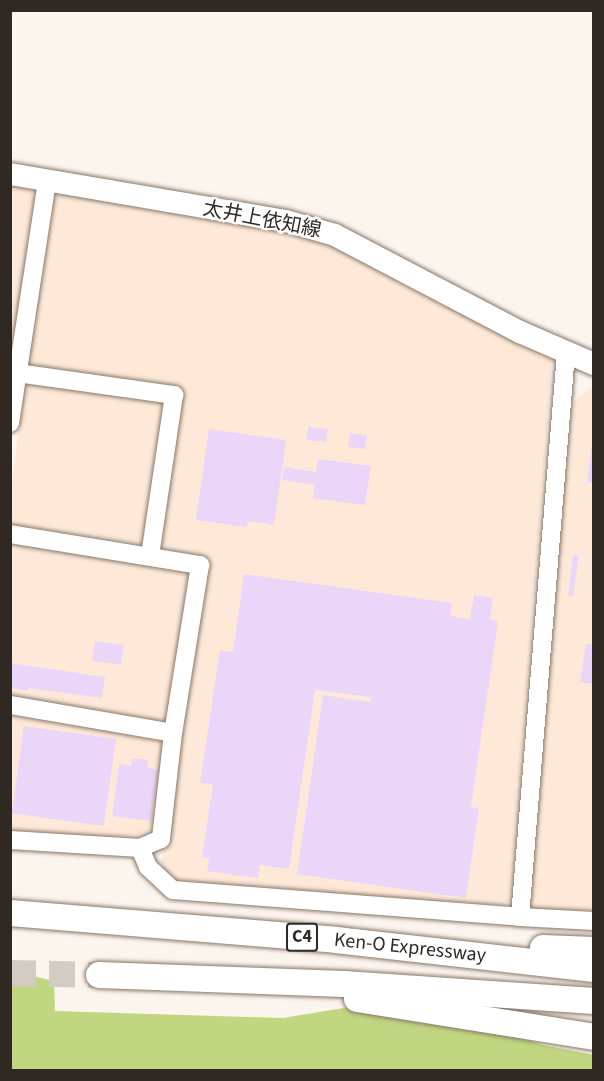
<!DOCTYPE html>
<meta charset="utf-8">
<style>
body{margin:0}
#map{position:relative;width:604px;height:1081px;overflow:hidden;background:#fcf5ee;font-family:"Source Sans 3","Noto Sans JP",sans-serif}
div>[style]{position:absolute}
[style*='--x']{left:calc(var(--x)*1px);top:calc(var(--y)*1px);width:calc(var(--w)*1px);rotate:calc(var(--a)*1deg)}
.built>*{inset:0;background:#fee9d8}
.green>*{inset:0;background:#c0d680}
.building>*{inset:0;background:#ead6f8;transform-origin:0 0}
.highway-tunnel>*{height:26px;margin-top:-13px;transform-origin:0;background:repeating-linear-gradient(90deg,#d3ccc5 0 26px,transparent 0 39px)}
.roads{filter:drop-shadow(0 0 2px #877667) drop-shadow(0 0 2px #877667)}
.minor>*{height:18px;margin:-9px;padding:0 9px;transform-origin:9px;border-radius:9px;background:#fff}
.major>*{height:22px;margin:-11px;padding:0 11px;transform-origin:11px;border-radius:11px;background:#fff}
.highway>*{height:26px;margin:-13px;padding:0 13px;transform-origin:13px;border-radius:13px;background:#fff}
span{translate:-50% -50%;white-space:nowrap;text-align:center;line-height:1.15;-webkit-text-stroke:4.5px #fff;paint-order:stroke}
.shield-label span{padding:2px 4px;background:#fff;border:2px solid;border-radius:4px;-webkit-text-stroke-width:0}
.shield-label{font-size:18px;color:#302923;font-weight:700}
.street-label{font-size:20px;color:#302923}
.frame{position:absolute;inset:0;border:12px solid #302923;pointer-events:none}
</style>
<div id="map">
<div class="built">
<i style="clip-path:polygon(11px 185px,29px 187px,35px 199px,11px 366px)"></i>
<i style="clip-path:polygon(60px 193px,222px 221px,334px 245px,552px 357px,511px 899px,501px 905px,177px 883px,161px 866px,206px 559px,156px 550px,181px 393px,27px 369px,54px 199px)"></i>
<i style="clip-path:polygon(25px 378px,168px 399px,148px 538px,140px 544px,11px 525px,11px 494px)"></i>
<i style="clip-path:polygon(593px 386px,593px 915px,536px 912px,529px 904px,564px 446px,574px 401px)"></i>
<i style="clip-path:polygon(21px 544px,194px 569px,169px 725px,11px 699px,11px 551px)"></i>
<i style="clip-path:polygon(10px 716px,168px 737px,158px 825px,144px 834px,101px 837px,11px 833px)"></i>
</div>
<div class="green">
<i style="clip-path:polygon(11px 971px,54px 981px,55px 1011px,283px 1018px,398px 999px,543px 1045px,594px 1055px,593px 1070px,11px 1070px)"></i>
</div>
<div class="building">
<i style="left:308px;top:427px;width:20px;height:13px;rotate:6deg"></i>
<i style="clip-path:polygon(209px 429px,286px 440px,274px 525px,248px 521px,247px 527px,196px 520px)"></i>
<i style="left:350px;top:433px;width:17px;height:14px;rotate:7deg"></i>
<i style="clip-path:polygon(592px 445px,594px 445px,594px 483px,587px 482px)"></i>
<i style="clip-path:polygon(318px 459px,371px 466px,365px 505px,313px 498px,315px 485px,282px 480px,284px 467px,316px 472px)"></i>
<i style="clip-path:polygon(573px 555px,579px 556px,573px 596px,568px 595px)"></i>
<i style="clip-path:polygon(244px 574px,452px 603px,450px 616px,470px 619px,474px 595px,493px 598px,490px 620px,498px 621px,471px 807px,479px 808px,466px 898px,297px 874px,323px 695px,370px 702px,371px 697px,315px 690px,289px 869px,260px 865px,258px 878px,207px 871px,209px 858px,202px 857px,213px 784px,200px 783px,220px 650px,233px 652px)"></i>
<i style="left:95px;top:641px;width:29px;height:20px;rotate:8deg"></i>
<i style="clip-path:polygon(586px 644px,594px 645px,594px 684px,580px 682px)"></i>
<i style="clip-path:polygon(10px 663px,105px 677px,102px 698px,28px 688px,28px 691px,10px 688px)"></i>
<i style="left:24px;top:726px;width:93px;height:88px;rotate:8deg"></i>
<i style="clip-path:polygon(132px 758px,148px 760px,147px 768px,159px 770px,151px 821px,112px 816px,119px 764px,131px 766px)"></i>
</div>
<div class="highway-tunnel">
<i style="--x:10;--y:973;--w:89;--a:1.3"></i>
</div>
<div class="roads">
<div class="minor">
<i style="--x:10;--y:372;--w:166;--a:8"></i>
<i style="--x:174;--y:395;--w:162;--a:98.5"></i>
<i style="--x:10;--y:423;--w:245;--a:-81.3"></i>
<i style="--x:10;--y:534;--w:193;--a:9.3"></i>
<i style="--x:200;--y:565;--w:170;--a:99.1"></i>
<i style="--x:173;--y:733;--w:107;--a:96.5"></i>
<i style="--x:161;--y:839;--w:23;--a:157"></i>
<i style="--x:140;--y:848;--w:130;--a:-176.5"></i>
<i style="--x:10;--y:705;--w:165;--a:9.7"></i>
<i style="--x:140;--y:848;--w:21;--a:67"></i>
<i style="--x:148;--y:867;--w:34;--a:43"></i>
<i style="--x:173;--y:890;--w:348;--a:4.4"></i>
<i style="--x:520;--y:917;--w:566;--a:-85.34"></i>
<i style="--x:520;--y:917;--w:74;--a:3.1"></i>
</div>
<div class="major">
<i style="--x:10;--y:174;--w:280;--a:9.7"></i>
<i style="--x:286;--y:221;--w:51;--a:15.9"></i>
<i style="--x:335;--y:235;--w:209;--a:27.7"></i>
<i style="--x:520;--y:332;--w:81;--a:23.4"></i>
</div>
<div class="highway">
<i style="--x:10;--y:913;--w:327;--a:4.7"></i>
<i style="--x:336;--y:940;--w:260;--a:6.4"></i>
<i style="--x:543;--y:948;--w:51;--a:2.2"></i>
<i style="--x:99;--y:975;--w:245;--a:2.1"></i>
<i style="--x:344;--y:984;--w:251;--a:3.9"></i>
<i style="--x:357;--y:999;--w:240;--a:9.1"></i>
</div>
</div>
<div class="shield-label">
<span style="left:302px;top:937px">C4</span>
</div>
<div class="street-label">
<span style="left:262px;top:220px;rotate:11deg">太井上依知線</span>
<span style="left:410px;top:948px;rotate:6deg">Ken-O Expressway</span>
</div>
<div class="frame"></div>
</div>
